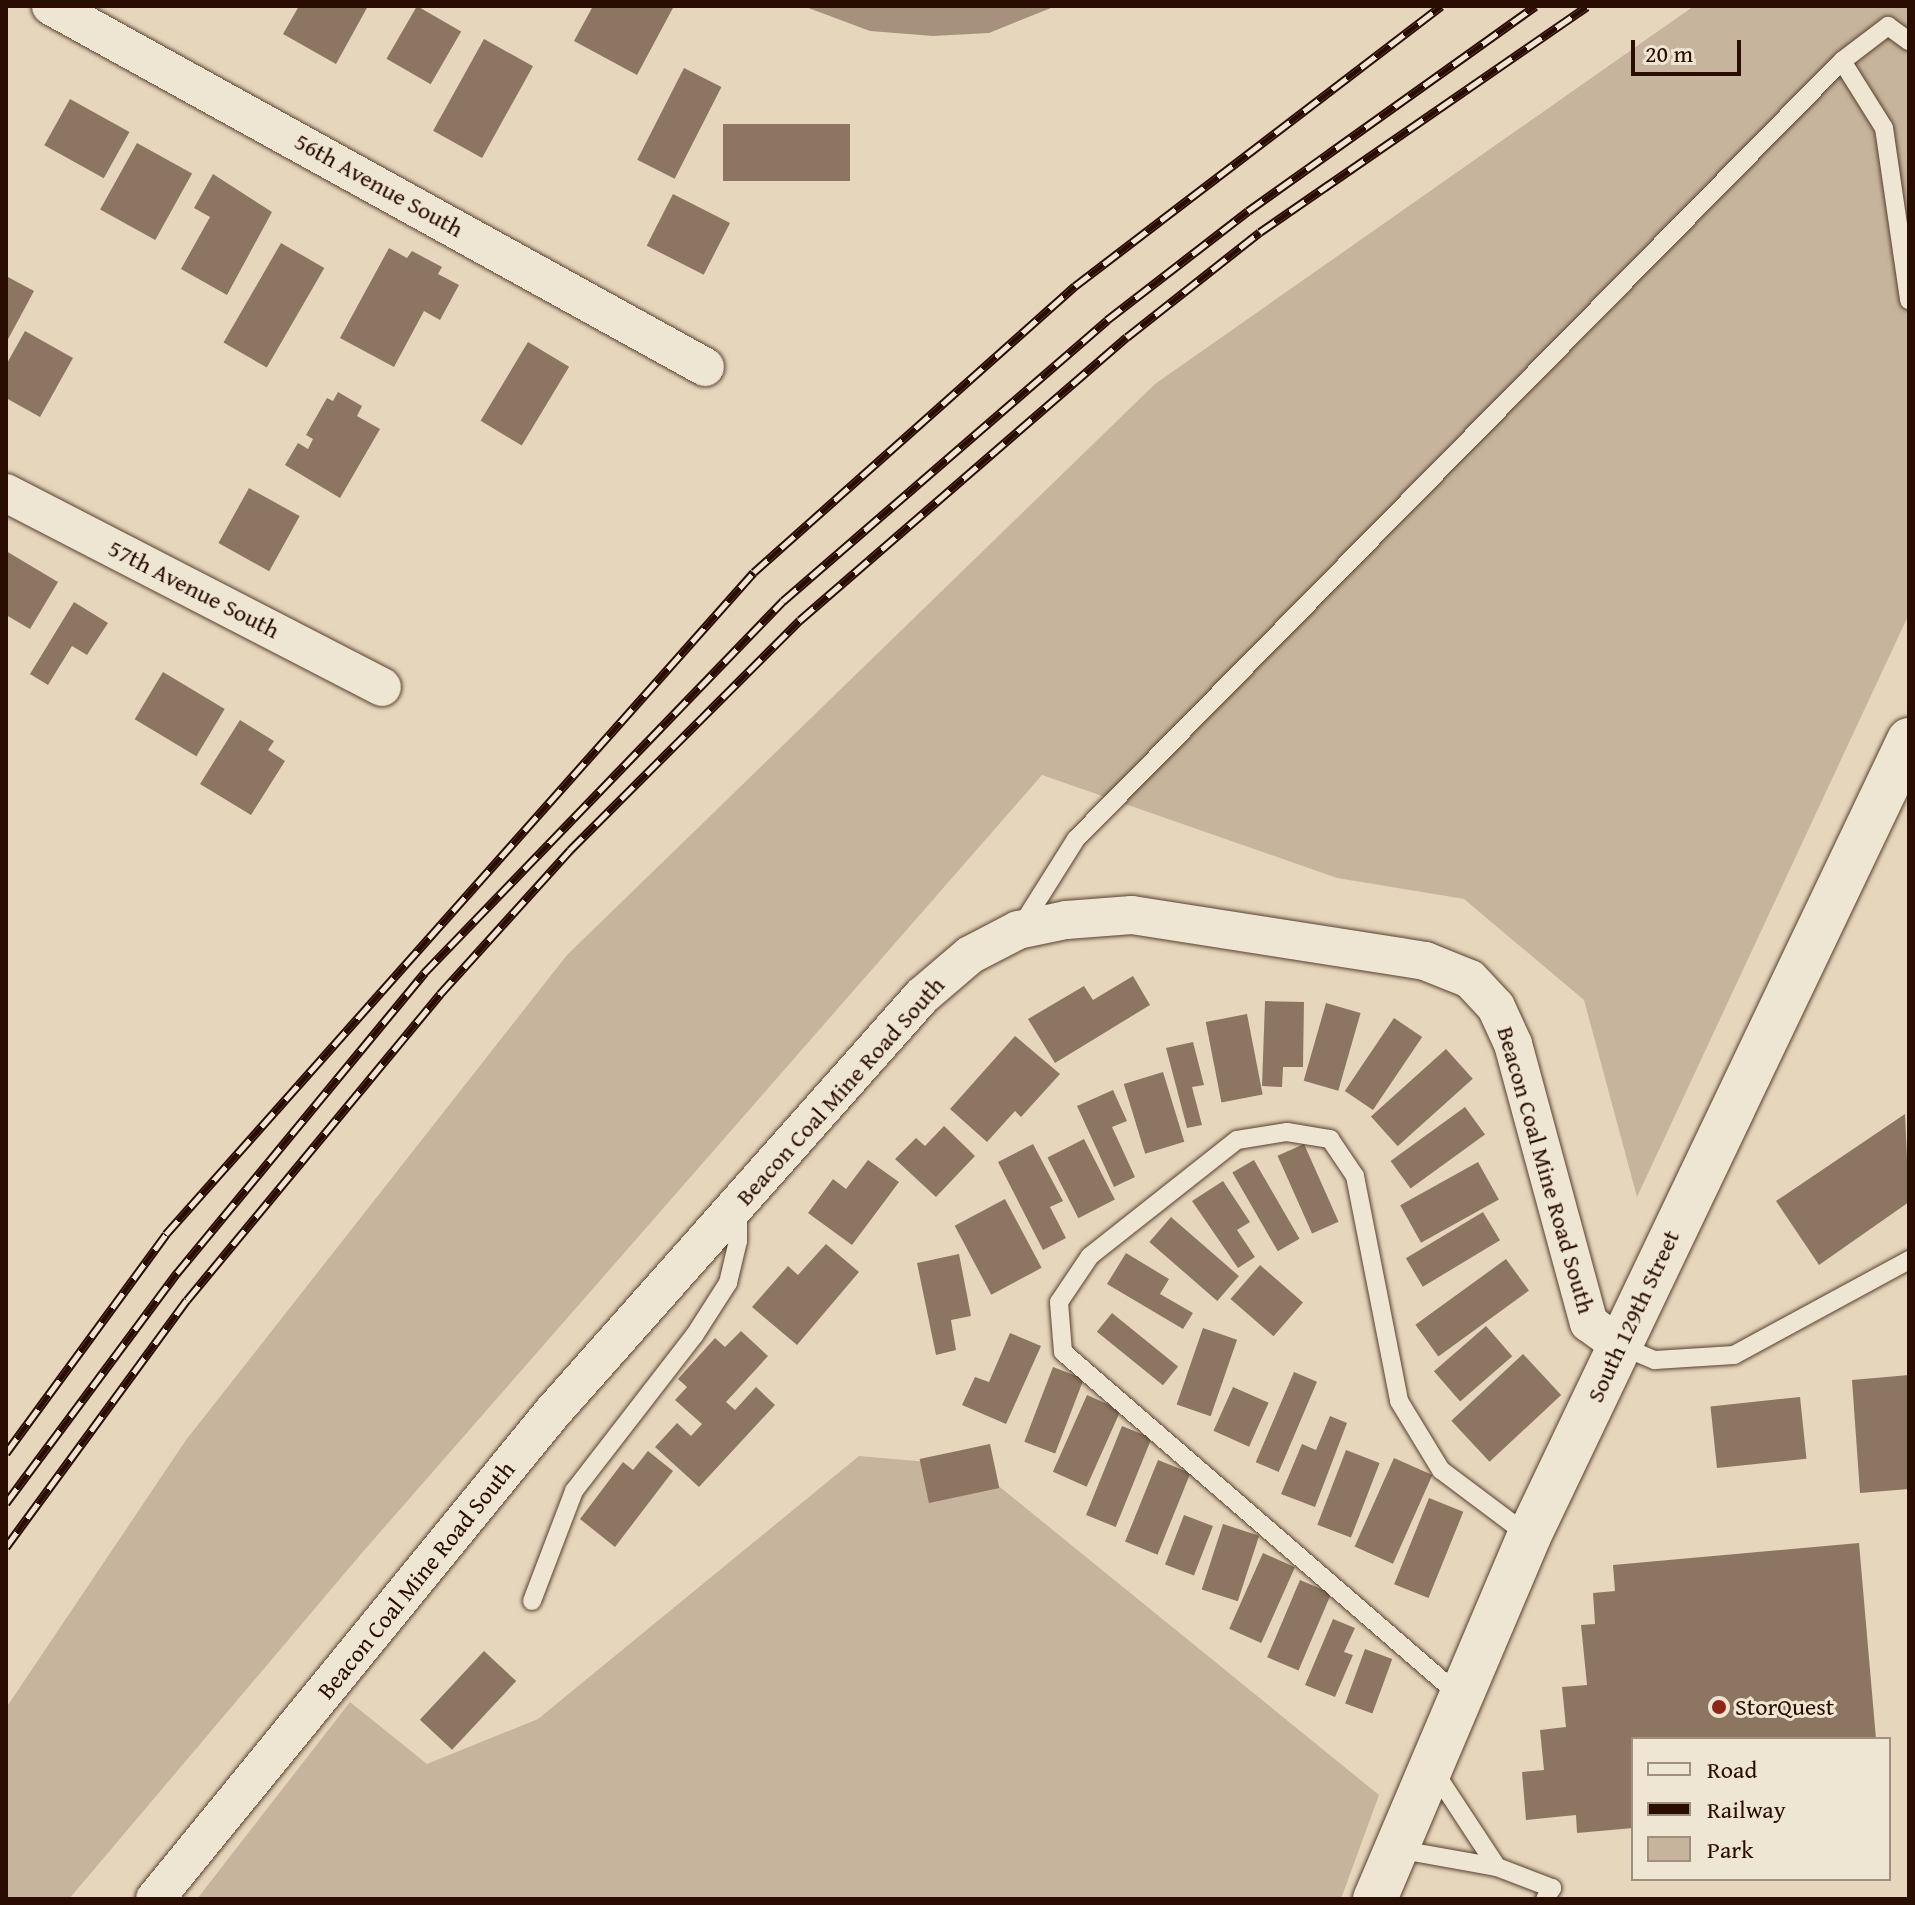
<!DOCTYPE html>
<style>
body{margin:0}
#map{position:relative;width:1915px;height:1905px;overflow:hidden;background:#e6d7bc;font-family:"Gentium Book Plus",serif}
div>[style]{position:absolute}
[style*='--x']{left:calc(var(--x)*1px);top:calc(var(--y)*1px);width:calc(var(--w)*1px);rotate:calc(var(--a)*1deg)}
.green>*{inset:0;background:#c6b59c}
.water>*{inset:0;background:#a6927c}
.building>*{inset:0;background:#8c7662;transform-origin:0 0}
.roads{filter:drop-shadow(0 0 2px #594030) drop-shadow(0 0 2px #594030)}
.lane>*{height:18px;margin:-9px;padding:0 9px;transform-origin:9px;border-radius:9px;background:#efe5d3}
.street>*{height:38px;margin:-19px;padding:0 19px;transform-origin:19px;border-radius:19px;background:#efe5d3}
.secondary>*{height:44px;margin:-22px;padding:0 22px;transform-origin:22px;border-radius:22px;background:#efe5d3}
.rail>*{height:9px;margin-top:-4.5px;transform-origin:0;background:repeating-linear-gradient(90deg,#efe5d3 0 18px,#2a0d01 0 36px);box-sizing:border-box;border-block:2px solid #2a0d01}
.dots>*{width:22px;height:22px;translate:-50% -50%;box-sizing:border-box;border:4px solid #efe5d3;border-radius:50%}
span{translate:-50% -50%;white-space:nowrap;text-align:center;line-height:1.15;-webkit-text-stroke:6px #efe5d3;paint-order:stroke}
.street-label{font-size:24px;color:#2a0d01}
.poi-label{font-size:24px;color:#2a0d01}
.left{translate:0 -50%;text-align:left}
.frame{position:absolute;inset:0;border:8px solid #2a0d01;pointer-events:none}
.legend{position:absolute;left:1631px;top:1737px;width:260px;height:144px;box-sizing:border-box;background:#efe5d3;border:2px solid #a08f7f;margin:0;padding:10px 14px;list-style:none;font-size:24px;color:#2a0d01}
.legend li{display:flex;align-items:center;gap:16px;height:40px}
.legend b{width:40px;border:2px solid #a08f7f}
.scale{position:absolute;left:1631px;top:40px;width:110px;height:36px;box-sizing:border-box;border:4px solid #2a0d01;border-top:0;padding-left:10px;font-size:24px;line-height:28px;white-space:nowrap;color:#2a0d01;-webkit-text-stroke:6px #efe5d3;paint-order:stroke}
</style>
<div id="map">
<div class="green">
<i style="clip-path:polygon(1694px 6px,1909px 6px,1909px 614px,1637px 1197px,1584px 1000px,1464px 899px,1337px 878px,1042px 775px,361px 1554px,69px 1899px,6px 1899px,6px 1708px,186px 1440px,567px 955px,1155px 384px)"></i>
<i style="clip-path:polygon(859px 1456px,974px 1466px,1379px 1795px,1341px 1899px,197px 1899px,350px 1702px,427px 1764px,538px 1719px)"></i>
</div>
<div class="water">
<i style="clip-path:polygon(803px 6px,1056px 6px,989px 33px,933px 36px,870px 31px)"></i>
</div>
<div class="building">
<i style="clip-path:polygon(299px 6px,368px 6px,336px 64px,283px 34px)"></i>
<i style="left:417px;top:6px;width:51px;height:61px;rotate:30deg"></i>
<i style="clip-path:polygon(593px 6px,674px 6px,637px 75px,574px 41px)"></i>
<i style="left:484px;top:39px;width:56px;height:105px;rotate:29deg"></i>
<i style="left:684px;top:68px;width:42px;height:103px;rotate:27deg"></i>
<i style="left:70px;top:99px;width:68px;height:53px;rotate:29deg"></i>
<i style="left:723px;top:124px;width:127px;height:57px"></i>
<i style="left:137px;top:143px;width:63px;height:76px;rotate:29deg"></i>
<i style="clip-path:polygon(213px 174px,272px 212px,227px 295px,181px 269px,210px 217px,194px 208px)"></i>
<i style="left:673px;top:194px;width:64px;height:58px;rotate:27deg"></i>
<i style="left:281px;top:243px;width:50px;height:115px;rotate:30deg"></i>
<i style="clip-path:polygon(389px 248px,407px 258px,412px 251px,442px 267px,438px 274px,459px 285px,440px 320px,424px 311px,394px 367px,340px 338px)"></i>
<i style="clip-path:polygon(6px 276px,34px 291px,6px 343px)"></i>
<i style="clip-path:polygon(25px 331px,73px 358px,40px 417px,6px 398px,6px 365px)"></i>
<i style="left:528px;top:342px;width:48px;height:92px;rotate:31deg"></i>
<i style="clip-path:polygon(338px 392px,362px 406px,357px 416px,380px 429px,340px 498px,285px 465px,298px 443px,308px 449px,313px 439px,306px 435px,327px 398px,333px 401px)"></i>
<i style="left:249px;top:488px;width:58px;height:63px;rotate:29deg"></i>
<i style="clip-path:polygon(6px 551px,58px 582px,30px 629px,6px 615px)"></i>
<i style="clip-path:polygon(74px 602px,108px 623px,87px 655px,72px 646px,48px 685px,30px 674px)"></i>
<i style="left:163px;top:672px;width:72px;height:55px;rotate:31deg"></i>
<i style="clip-path:polygon(240px 720px,274px 741px,268px 750px,285px 761px,251px 815px,200px 784px)"></i>
<i style="clip-path:polygon(1133px 976px,1150px 1005px,1055px 1063px,1028px 1019px,1084px 986px,1093px 1000px)"></i>
<i style="clip-path:polygon(1265px 1001px,1304px 1002px,1303px 1067px,1283px 1067px,1282px 1087px,1262px 1086px)"></i>
<i style="left:1326px;top:1003px;width:36px;height:81px;rotate:16deg"></i>
<i style="left:1247px;top:1014px;width:82px;height:42px;rotate:79deg"></i>
<i style="left:1394px;top:1018px;width:34px;height:88px;rotate:34deg"></i>
<i style="clip-path:polygon(1015px 1036px,1060px 1074px,1021px 1117px,1015px 1111px,987px 1142px,950px 1109px)"></i>
<i style="clip-path:polygon(1193px 1042px,1204px 1085px,1192px 1087px,1202px 1125px,1187px 1128px,1166px 1048px)"></i>
<i style="left:1446px;top:1049px;width:40px;height:101px;rotate:48deg"></i>
<i style="left:1163px;top:1072px;width:73px;height:41px;rotate:73deg"></i>
<i style="clip-path:polygon(1113px 1090px,1127px 1121px,1112px 1127px,1135px 1177px,1114px 1187px,1077px 1106px)"></i>
<i style="left:1465px;top:1107px;width:34px;height:92px;rotate:54deg"></i>
<i style="clip-path:polygon(1905px 1114px,1909px 1202px,1819px 1265px,1776px 1201px)"></i>
<i style="clip-path:polygon(944px 1126px,975px 1156px,936px 1197px,895px 1159px,916px 1138px,925px 1146px)"></i>
<i style="left:1084px;top:1139px;width:68px;height:41px;rotate:63deg"></i>
<i style="clip-path:polygon(1033px 1144px,1063px 1201px,1050px 1207px,1066px 1238px,1043px 1250px,998px 1162px)"></i>
<i style="left:1304px;top:1144px;width:85px;height:29px;rotate:66deg"></i>
<i style="clip-path:polygon(868px 1160px,899px 1182px,852px 1245px,808px 1213px,833px 1179px,846px 1189px)"></i>
<i style="left:1254px;top:1160px;width:91px;height:25px;rotate:60deg"></i>
<i style="left:1478px;top:1162px;width:43px;height:89px;rotate:61deg"></i>
<i style="clip-path:polygon(1223px 1181px,1250px 1222px,1237px 1230px,1255px 1257px,1238px 1268px,1192px 1201px)"></i>
<i style="left:1005px;top:1199px;width:78px;height:57px;rotate:62deg"></i>
<i style="left:1483px;top:1212px;width:33px;height:90px;rotate:59deg"></i>
<i style="left:1171px;top:1217px;width:90px;height:33px;rotate:41deg"></i>
<i style="clip-path:polygon(826px 1244px,859px 1272px,797px 1345px,752px 1307px,788px 1266px,798px 1275px)"></i>
<i style="clip-path:polygon(1126px 1253px,1169px 1279px,1160px 1294px,1193px 1313px,1183px 1329px,1107px 1284px)"></i>
<i style="clip-path:polygon(959px 1254px,971px 1316px,951px 1320px,956px 1350px,936px 1355px,917px 1263px)"></i>
<i style="left:1506px;top:1259px;width:39px;height:112px;rotate:54deg"></i>
<i style="left:1260px;top:1265px;width:57px;height:45px;rotate:41deg"></i>
<i style="left:1112px;top:1313px;width:85px;height:24px;rotate:39deg"></i>
<i style="left:1486px;top:1326px;width:40px;height:69px;rotate:49deg"></i>
<i style="left:1203px;top:1328px;width:36px;height:81px;rotate:19deg"></i>
<i style="clip-path:polygon(741px 1331px,768px 1356px,726px 1402px,735px 1410px,756px 1387px,775px 1405px,699px 1487px,655px 1447px,677px 1423px,691px 1436px,702px 1424px,675px 1400px,687px 1387px,678px 1379px,715px 1338px,725px 1347px)"></i>
<i style="clip-path:polygon(1010px 1333px,1041px 1346px,1006px 1424px,962px 1405px,975px 1377px,989px 1382px)"></i>
<i style="left:1523px;top:1354px;width:56px;height:98px;rotate:47deg"></i>
<i style="left:1053px;top:1367px;width:33px;height:80px;rotate:21deg"></i>
<i style="left:1294px;top:1372px;width:25px;height:98px;rotate:23deg"></i>
<i style="clip-path:polygon(1909px 1375px,1909px 1489px,1860px 1493px,1852px 1380px)"></i>
<i style="left:1233px;top:1387px;width:39px;height:48px;rotate:24deg"></i>
<i style="left:1087px;top:1395px;width:37px;height:84px;rotate:24deg"></i>
<i style="left:1800px;top:1397px;width:62px;height:90px;rotate:84deg"></i>
<i style="clip-path:polygon(1330px 1416px,1347px 1423px,1315px 1507px,1281px 1494px,1302px 1444px,1316px 1450px)"></i>
<i style="left:1122px;top:1426px;width:32px;height:96px;rotate:22deg"></i>
<i style="left:990px;top:1444px;width:45px;height:72px;rotate:78deg"></i>
<i style="left:1346px;top:1450px;width:36px;height:80px;rotate:21deg"></i>
<i style="clip-path:polygon(648px 1451px,673px 1471px,615px 1547px,580px 1519px,623px 1462px,633px 1470px)"></i>
<i style="left:1394px;top:1458px;width:42px;height:97px;rotate:24deg"></i>
<i style="left:1158px;top:1460px;width:35px;height:88px;rotate:22deg"></i>
<i style="left:1429px;top:1498px;width:37px;height:93px;rotate:22deg"></i>
<i style="left:1184px;top:1515px;width:31px;height:53px;rotate:21deg"></i>
<i style="left:1223px;top:1524px;width:38px;height:69px;rotate:18deg"></i>
<i style="clip-path:polygon(1859px 1543px,1876px 1739px,1633px 1739px,1633px 1828px,1577px 1833px,1576px 1815px,1526px 1820px,1522px 1772px,1544px 1770px,1540px 1730px,1566px 1727px,1562px 1687px,1587px 1685px,1581px 1625px,1595px 1624px,1593px 1593px,1615px 1591px,1613px 1565px)"></i>
<i style="left:1263px;top:1553px;width:35px;height:83px;rotate:24deg"></i>
<i style="left:1300px;top:1580px;width:34px;height:84px;rotate:23deg"></i>
<i style="clip-path:polygon(1333px 1619px,1355px 1628px,1344px 1652px,1353px 1655px,1335px 1697px,1305px 1685px)"></i>
<i style="left:1365px;top:1649px;width:29px;height:58px;rotate:20deg"></i>
<i style="left:484px;top:1651px;width:44px;height:94px;rotate:43deg"></i>
</div>
<div class="roads">
<div class="lane">
<i style="--x:1842;--y:61;--w:79;--a:57.9"></i>
<i style="--x:1884;--y:128;--w:174;--a:81.7"></i>
<i style="--x:1020;--y:928;--w:105;--a:-57.8"></i>
<i style="--x:1076;--y:839;--w:1092;--a:-45.45"></i>
<i style="--x:1842;--y:61;--w:58;--a:-37.3"></i>
<i style="--x:1888;--y:26;--w:26;--a:36"></i>
<i style="--x:1619;--y:1345;--w:39;--a:23"></i>
<i style="--x:1655;--y:1360;--w:79;--a:-3.6"></i>
<i style="--x:1734;--y:1355;--w:199;--a:-28.5"></i>
<i style="--x:532;--y:1601;--w:118;--a:-69.1"></i>
<i style="--x:574;--y:1491;--w:196;--a:-52.3"></i>
<i style="--x:694;--y:1336;--w:63;--a:-57.3"></i>
<i style="--x:728;--y:1283;--w:43;--a:-76.6"></i>
<i style="--x:738;--y:1241;--w:31;--a:-90"></i>
<i style="--x:1460;--y:1696;--w:525;--a:-139.09"></i>
<i style="--x:1063;--y:1352;--w:50;--a:-94.6"></i>
<i style="--x:1059;--y:1302;--w:55;--a:-56"></i>
<i style="--x:1090;--y:1256;--w:187;--a:-38.3"></i>
<i style="--x:1237;--y:1140;--w:51;--a:-9.1"></i>
<i style="--x:1287;--y:1132;--w:44;--a:9.2"></i>
<i style="--x:1330;--y:1139;--w:45;--a:56"></i>
<i style="--x:1355;--y:1176;--w:229;--a:78.9"></i>
<i style="--x:1399;--y:1401;--w:81;--a:58.7"></i>
<i style="--x:1441;--y:1470;--w:110;--a:36.9"></i>
<i style="--x:1396;--y:1849;--w:103;--a:10.1"></i>
<i style="--x:1497;--y:1867;--w:118;--a:-123.3"></i>
<i style="--x:1497;--y:1867;--w:59;--a:20.9"></i>
<i style="--x:1552;--y:1888;--w:13;--a:122"></i>
</div>
<div class="street">
<i style="--x:51;--y:6;--w:747;--a:28.9"></i>
<i style="--x:6;--y:493;--w:423;--a:27.3"></i>
<i style="--x:155;--y:1899;--w:628;--a:-50.76"></i>
<i style="--x:552;--y:1413;--w:557;--a:-48.42"></i>
<i style="--x:922;--y:996;--w:63;--a:-40.5"></i>
<i style="--x:970;--y:955;--w:54;--a:-27.5"></i>
<i style="--x:1018;--y:930;--w:49;--a:-11.8"></i>
<i style="--x:1066;--y:920;--w:66;--a:-4.3"></i>
<i style="--x:1132;--y:915;--w:297;--a:8.9"></i>
<i style="--x:1425;--y:961;--w:48;--a:21.8"></i>
<i style="--x:1470;--y:979;--w:38;--a:47"></i>
<i style="--x:1496;--y:1007;--w:41;--a:65.3"></i>
<i style="--x:1513;--y:1044;--w:289;--a:74.8"></i>
<i style="--x:1589;--y:1323;--w:37;--a:36"></i>
</div>
<div class="secondary">
<i style="--x:1375;--y:1899;--w:394;--a:-67"></i>
<i style="--x:1529;--y:1536;--w:882;--a:-64.48"></i>
</div>
</div>
<div class="rail">
<i style="--x:6;--y:1453;--w:271;--a:-53.8"></i>
<i style="--x:166;--y:1234;--w:885;--a:-48.39"></i>
<i style="--x:754;--y:572;--w:430;--a:-41.7"></i>
<i style="--x:1075;--y:286;--w:461;--a:-37.4"></i>
<i style="--x:6;--y:1503;--w:287;--a:-53.4"></i>
<i style="--x:177;--y:1273;--w:389;--a:-50.5"></i>
<i style="--x:424;--y:973;--w:517;--a:-46.02"></i>
<i style="--x:783;--y:601;--w:429;--a:-40.9"></i>
<i style="--x:1107;--y:320;--w:178;--a:-37.7"></i>
<i style="--x:1248;--y:211;--w:353;--a:-35.5"></i>
<i style="--x:6;--y:1547;--w:306;--a:-53.8"></i>
<i style="--x:187;--y:1300;--w:397;--a:-50.4"></i>
<i style="--x:440;--y:994;--w:194;--a:-47.9"></i>
<i style="--x:570;--y:850;--w:325;--a:-45"></i>
<i style="--x:800;--y:620;--w:432;--a:-40.9"></i>
<i style="--x:1127;--y:337;--w:169;--a:-38.3"></i>
<i style="--x:1260;--y:232;--w:397;--a:-34.6"></i>
</div>
<div class="dots">
<i style="left:1719px;top:1707px;background:#8f2418"></i>
</div>
<div class="street-label">
<span style="left:379px;top:185px;rotate:29deg">56th Avenue South</span>
<span style="left:194px;top:589px;rotate:27deg">57th Avenue South</span>
<span style="left:840px;top:1091px;rotate:-48deg">Beacon Coal Mine Road South</span>
<span style="left:1546px;top:1170px;rotate:74deg">Beacon Coal Mine Road South</span>
<span style="left:1633px;top:1316px;rotate:-65deg">South 129th Street</span>
<span style="left:416px;top:1580px;rotate:-51deg">Beacon Coal Mine Road South</span>
</div>
<div class="poi-label">
<span class="left" style="left:1735px;top:1707px">StorQuest</span>
</div>
<div class="frame"></div>
<ul class="legend">
<li><b style="height:10px;background:#efe5d3"></b>Road</li>
<li><b style="height:10px;background:#2a0d01"></b>Railway</li>
<li><b style="height:22px;background:#c6b59c"></b>Park</li>
</ul>
<div class="scale">20 m</div>
</div>
